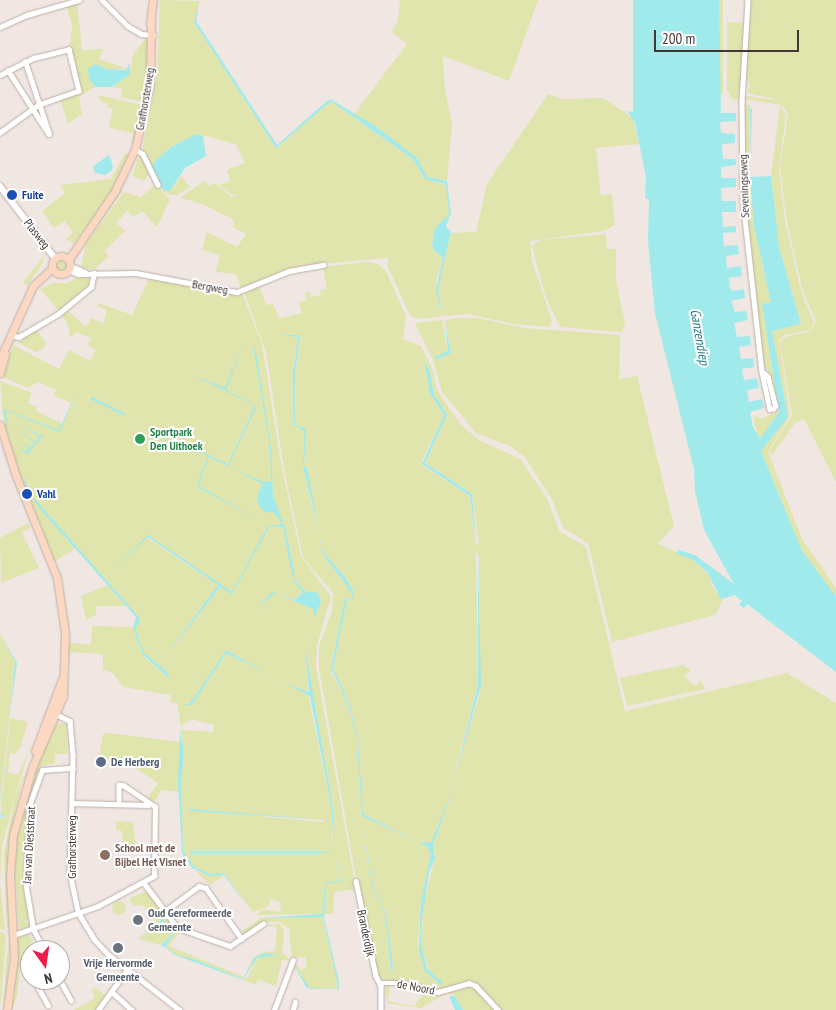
<!DOCTYPE html>
<style>
body{margin:0}
#map{position:relative;width:836px;height:1010px;overflow:hidden;background:#f0e7e3;font-family:"PT Sans Narrow",sans-serif}
div>[style]{position:absolute}
[style*='--x']{left:calc(var(--x)*1px);top:calc(var(--y)*1px);width:calc(var(--w)*1px);rotate:calc(var(--a)*1deg)}
.green>*{inset:0;background:#e0e4ad;transform-origin:0 0}
.round{border-radius:50%}
.water>*{inset:0;background:#a1eaec;transform-origin:0 0}
.roads{filter:drop-shadow(0 0 1px #beafa9) drop-shadow(0 0 1px #beafa9)}
.minor>*{height:4.5px;margin:-2.25px;padding:0 2.25px;transform-origin:2.25px;border-radius:2.25px;background:#fff}
.tertiary>*{height:5.5px;margin:-2.75px;padding:0 2.75px;transform-origin:2.75px;border-radius:2.75px;background:#fff}
.secondary>*{height:7px;margin:-3.5px;padding:0 3.5px;transform-origin:3.5px;border-radius:3.5px;background:#fcd7c2}
.secondary>.ring{margin:-3.5px;padding:0;box-sizing:content-box;background:none;border:7px solid #fcd7c2;border-radius:50%}
.dots>*{width:14px;height:14px;translate:-50% -50%;box-sizing:border-box;border:2px solid #fff;border-radius:50%}
span{translate:-50% -50%;white-space:nowrap;text-align:center;line-height:1.15;-webkit-text-stroke:4px #fff;paint-order:stroke}
.street-label{font-size:12px;color:#423733}
.transit-label{font-size:12px;color:#164399;font-weight:700}
.left{translate:0 -50%;text-align:left}
.leisure-label{font-size:12px;color:#27864d;font-weight:700}
.service-label{font-size:12px;color:#4e5e75;font-weight:700}
.education-label{font-size:12px;color:#785e54;font-weight:700}
.worship-label{font-size:12px;color:#5b616d;font-weight:700}
.water-label{font-size:14px;color:#2a7e82;font-style:italic}
.north{position:absolute;left:20px;top:940px;width:50px;height:50px;box-sizing:border-box;background:#fff;border:1px solid #b3afad;border-radius:50%;rotate:166deg;font-size:14px;font-weight:700;line-height:20px;text-align:center;color:#423733}
.north::after{content:'';display:block;margin:auto;width:18px;height:22px;background:#ef1b4d;clip-path:polygon(50% 0,100% 100%,50% 72%,0 100%)}
.scale{position:absolute;left:654px;top:30px;width:145px;height:22px;box-sizing:border-box;border:2px solid #423733;border-top:0;padding-left:6px;font-size:15px;line-height:18px;white-space:nowrap;color:#423733;-webkit-text-stroke:4px #fff;paint-order:stroke}
</style>
<div id="map">
<div class="green">
<i style="clip-path:polygon(160px 0,200px 1px,194px 22px,276px 148px,331px 101px,413px 159px,424px 178px,446px 185px,449px 215px,435px 228px,432px 244px,434px 250px,443px 258px,436px 281px,442px 316px,422px 319px,411px 317px,387px 265px,388px 258px,298px 266px,241px 289px,236px 274px,216px 272px,220px 255px,202px 250px,207px 232px,237px 247px,246px 234px,233px 227px,235px 222px,230px 218px,203px 204px,180px 198px,204px 181px,208px 186px,215px 183px,232px 197px,240px 194px,232px 195px,219px 185px,230px 181px,227px 170px,245px 163px,236px 144px,198px 134px,167px 149px,172px 189px,181px 176px,190px 187px,177px 195px,170px 195px,164px 192px,154px 176px,142px 150px,157px 77px)"></i>
<i style="clip-path:polygon(400px 0,538px 0,509px 81px,443px 56px,444px 82px,452px 124px,447px 181px,427px 177px,417px 158px,354px 114px,407px 44px,392px 32px,398px 20px)"></i>
<i style="left:719px;top:0;width:4px;height:94px"></i>
<i style="clip-path:polygon(750px 0,836px 0,836px 482px,804px 419px,796px 422px,772px 455px,769px 452px,792px 415px,780px 342px,785px 337px,811px 331px,816px 321px,802px 289px,786px 217px,780px 167px,788px 113px,781px 105px,745px 99px,745px 96px,783px 101px,748px 93px,750px 82px,745px 79px)"></i>
<i style="clip-path:polygon(77px 2px,82px 50px,104px 49px,99px 59px,128px 69px,107px 69px,95px 64px,89px 79px,95px 87px,79px 97px,82px 114px,68px 124px,60px 99px,81px 90px,70px 46px,72px 25px,67px 8px)"></i>
<i style="clip-path:polygon(727px 15px,728px 22px,745px 23px,740px 97px,735px 100px,731px 98px,727px 90px)"></i>
<i style="clip-path:polygon(147px 36px,149px 75px,143px 102px,121px 97px,122px 89px,112px 87px,130px 74px,133px 55px)"></i>
<i style="clip-path:polygon(548px 94px,561px 99px,603px 98px,633px 118px,639px 144px,596px 148px,601px 195px,612px 194px,615px 225px,604px 231px,530px 241px,532px 261px,552px 321px,549px 327px,513px 324px,468px 314px,443px 316px,438px 285px,451px 233px,476px 232px,487px 184px)"></i>
<i style="clip-path:polygon(98px 95px,142px 105px,132px 146px,133px 133px,109px 128px,113px 108px,107px 108px,108px 104px,101px 102px)"></i>
<i style="clip-path:polygon(744px 105px,750px 105px,750px 195px,750px 177px,754px 226px,771px 302px,762px 305px,779px 412px,766px 434px,758px 439px,753px 415px,760px 419px,777px 412px,767px 368px,763px 367px,745px 214px)"></i>
<i style="clip-path:polygon(780px 106px,786px 114px,779px 169px,785px 221px,801px 291px,814px 323px,810px 330px,785px 335px,779px 340px,790px 416px,768px 452px,802px 539px,836px 588px,836px 596px,802px 551px,761px 451px,788px 417px,772px 331px,801px 324px,779px 247px,773px 199px,771px 176px)"></i>
<i style="clip-path:polygon(125px 153px,130px 154px,122px 174px,97px 214px,74px 243px,66px 240px,73px 232px,64px 221px,54px 228px,42px 211px,65px 193px,61px 185px,111px 179px)"></i>
<i style="clip-path:polygon(140px 154px,150px 173px,144px 181px,132px 176px)"></i>
<i style="clip-path:polygon(156px 184px,170px 200px,157px 227px,142px 211px,134px 217px,127px 211px,116px 223px,125px 231px,104px 251px,109px 256px,94px 270px,81px 267px,86px 244px,124px 192px,141px 197px)"></i>
<i style="clip-path:polygon(122px 191px,79px 253px,76px 251px,118px 192px)"></i>
<i style="clip-path:polygon(606px 234px,607px 249px,616px 249px,616px 281px,625px 322px,622px 332px,560px 327px,545px 295px,532px 246px,541px 240px)"></i>
<i style="clip-path:polygon(45px 255px,42px 264px,27px 286px,23px 282px)"></i>
<i class="round" style="left:55.5px;top:259.5px;width:11px;height:11px"></i>
<i style="clip-path:polygon(evenodd,368px 262px,378px 264px,386px 271px,406px 316px,403px 339px,421px 346px,432px 368px,437px 390px,461px 425px,479px 440px,520px 459px,548px 500px,559px 531px,586px 547px,625px 711px,787px 673px,836px 703px,836px 1010px,499px 1010px,468px 981px,441px 990px,378px 978px,358px 888px,359px 880px,356px 878px,319px 668px,319px 646px,332px 611px,333px 593px,303px 558px,284px 469px,266px 352px,244px 292px,260px 287px,266px 305px,273px 304px,279px 318px,302px 313px,299px 302px,306px 301px,305px 293px,310px 292px,311px 297px,321px 295px,320px 290px,327px 289px,323px 267px,368px 262px,280px 334px,300px 336px,295px 374px,295px 425px,303px 428px,306px 434px,304px 466px,307px 468px,318px 532px,303px 466px,304px 431px,294px 425px,294px 363px,298px 336px,280px 334px,368px 262px,426px 361px,434px 394px,447px 415px,425px 463px,472px 494px,479px 544px,476px 545px,470px 496px,423px 466px,422px 461px,444px 415px,430px 393px,426px 361px,368px 262px,319px 537px,324px 553px,345px 577px,353px 589px,354px 599px,347px 600px,333px 668px,350px 706px,358px 739px,363px 814px,415px 840px,362px 816px,357px 739px,349px 707px,332px 673px,332px 661px,346px 598px,353px 598px,352px 593px,323px 554px,319px 537px,368px 262px,476px 552px,479px 556px,480px 693px,452px 784px,478px 685px,476px 552px,368px 262px,453px 789px,433px 845px,435px 859px,424px 899px,421px 945px,429px 972px,425px 971px,418px 944px,421px 901px,431px 855px,428px 847px,419px 840px,431px 844px,453px 789px,368px 262px,362px 820px,373px 885px,386px 914px,393px 966px,392px 975px,385px 914px,372px 885px,362px 820px)"></i>
<i style="clip-path:polygon(77px 277px,88px 277px,90px 285px,59px 311px,40px 289px,52px 283px,68px 283px)"></i>
<i style="clip-path:polygon(evenodd,149px 278px,242px 293px,262px 344px,281px 464px,301px 556px,331px 597px,317px 645px,316px 667px,356px 889px,334px 892px,333px 914px,324px 914px,326px 883px,341px 881px,336px 856px,340px 881px,325px 883px,322px 914px,256px 915px,263px 909px,280px 912px,281px 903px,270px 898px,269px 906px,253px 912px,224px 873px,211px 874px,192px 866px,183px 850px,181px 784px,184px 752px,181px 730px,213px 732px,214px 725px,191px 719px,181px 726px,174px 686px,177px 703px,170px 702px,171px 695px,123px 687px,112px 672px,103px 670px,103px 654px,69px 652px,69px 643px,91px 644px,92px 626px,134px 627px,144px 657px,170px 679px,164px 669px,144px 655px,135px 629px,138px 616px,31px 496px,75px 549px,54px 562px,24px 493px,4px 429px,0 381px,32px 393px,28px 403px,37px 407px,36px 411px,63px 424px,77px 391px,72px 403px,54px 396px,56px 390px,38px 382px,28px 388px,3px 377px,13px 345px,59px 369px,69px 350px,90px 361px,96px 350px,87px 345px,92px 338px,76px 332px,70px 338px,68px 324px,62px 315px,67px 310px,86px 327px,92px 318px,103px 323px,107px 310px,97px 306px,99px 303px,132px 315px,149px 278px,272px 483px,276px 512px,281px 521px,286px 533px,294px 571px,294px 579px,306px 592px,314px 592px,316px 617px,314px 609px,273px 593px,295px 600px,303px 591px,293px 580px,283px 527px,269px 527px,283px 525px,271px 501px,272px 483px,149px 278px,146px 537px,149px 537px,232px 593px,220px 587px,162px 661px,218px 585px,146px 537px,149px 278px,306px 649px,311px 696px,333px 808px,333px 849px,331px 806px,308px 693px,306px 649px,149px 278px,226px 650px,265px 673px,226px 653px,192px 705px,186px 703px,191px 702px,226px 650px,149px 278px,191px 810px,324px 820px,324px 822px,191px 810px)"></i>
<i style="clip-path:polygon(456px 318px,478px 318px,524px 328px,620px 335px,619px 379px,637px 376px,674px 526px,658px 544px,692px 559px,711px 577px,711px 585px,723px 600px,715px 615px,612px 642px,588px 543px,563px 528px,552px 499px,524px 456px,510px 446px,476px 433px,442px 392px,433px 360px,415px 323px,442px 320px,448px 352px,435px 357px,435px 360px,451px 353px,445px 320px)"></i>
<i style="clip-path:polygon(36px 329px,46px 343px,44px 348px,37px 352px,18px 343px)"></i>
<i style="clip-path:polygon(28px 523px,30px 528px,22px 532px,39px 568px,1px 583px,0 538px)"></i>
<i style="clip-path:polygon(108px 585px,126px 606px,96px 606px,96px 615px,86px 620px,81px 596px)"></i>
<i style="clip-path:polygon(0 633px,15px 662px,0 805px)"></i>
<i style="clip-path:polygon(683px 665px,691px 670px,685px 677px,695px 686px,701px 680px,705px 689px,627px 706px,620px 678px)"></i>
<i style="clip-path:polygon(10px 718px,28px 722px,21px 746px,15px 754px,10px 753px,8px 772px,18px 775px,29px 749px,2px 845px,0 883px,5px 929px,0 929px,0 820px,6px 816px,1px 815px)"></i>
<i style="clip-path:polygon(66px 723px,68px 754px,55px 754px,55px 763px,41px 766px,26px 805px,23px 888px,29px 918px,25px 923px,29px 922px,30px 926px,19px 930px,16px 883px,12px 875px,16px 834px,30px 779px,53px 725px)"></i>
<i style="clip-path:polygon(109px 733px,181px 742px,179px 792px,162px 790px,153px 803px,147px 799px,158px 783px,125px 761px,99px 758px,103px 734px)"></i>
<i style="clip-path:polygon(27px 774px,22px 783px,11px 829px,11px 924px,7px 928px,4px 854px,15px 799px,23px 777px)"></i>
<i style="clip-path:polygon(116px 821px,133px 822px,136px 845px,124px 846px,121px 830px,116px 830px)"></i>
<i style="clip-path:polygon(195px 870px,210px 876px,224px 875px,210px 885px)"></i>
<i style="clip-path:polygon(146px 891px,179px 933px,169px 946px,244px 977px,253px 957px,264px 952px,275px 951px,277px 928px,266px 925px,280px 924px,284px 932px,282px 952px,291px 961px,282px 960px,276px 986px,279px 988px,258px 979px,256px 985px,244px 980px,248px 977px,257px 958px,277px 954px,259px 955px,251px 963px,244px 979px,177px 955px,165px 947px,175px 934px,163px 919px,157px 923px,143px 905px,134px 906px,129px 899px)"></i>
<i class="round" style="left:112px;top:901px;width:14px;height:14px"></i>
<i style="clip-path:polygon(322px 916px,338px 981px,337px 989px,311px 988px,306px 985px,292px 963px,293px 961px,301px 970px,307px 967px,305px 957px,292px 958px,289px 929px,280px 922px,263px 922px,244px 934px,242px 931px,261px 918px)"></i>
<i style="clip-path:polygon(164px 921px,174px 933px,161px 945px,138px 939px)"></i>
<i style="clip-path:polygon(0 932px,5px 933px,6px 940px,0 1010px)"></i>
<i style="clip-path:polygon(28px 933px,35px 946px,22px 954px,17px 996px,12px 1010px,9px 1010px,17px 939px)"></i>
<i style="clip-path:polygon(10px 941px,7px 992px,4px 999px,6px 960px)"></i>
<i style="clip-path:polygon(390px 984px,388px 1001px,414px 1006px,426px 991px,435px 994px,463px 984px,474px 987px,496px 1010px,463px 1010px,455px 996px,447px 993px,421px 1008px,387px 1003px,385px 985px)"></i>
<i style="clip-path:polygon(96px 988px,106px 996px,96px 1010px,74px 1010px,95px 998px,92px 990px)"></i>
</div>
<div class="water">
<i style="clip-path:polygon(633px 0,719px 0,721px 113px,736px 113px,736px 121px,720px 122px,721px 133px,735px 134px,735px 143px,722px 144px,723px 159px,736px 159px,736px 165px,721px 167px,721px 178px,736px 178px,736px 187px,721px 188px,722px 201px,736px 201px,736px 212px,722px 212px,723px 227px,736px 226px,736px 232px,723px 233px,724px 246px,738px 245px,739px 254px,726px 256px,727px 268px,741px 266px,742px 276px,729px 278px,730px 288px,733px 291px,744px 289px,745px 298px,731px 301px,735px 312px,746px 311px,748px 320px,734px 323px,737px 337px,750px 336px,751px 345px,739px 347px,741px 359px,753px 358px,754px 367px,742px 369px,744px 380px,757px 378px,759px 388px,747px 390px,749px 402px,762px 399px,764px 408px,750px 412px,753px 427px,760px 439px,779px 412px,762px 304px,771px 302px,754px 226px,750px 177px,771px 176px,779px 247px,801px 324px,772px 331px,788px 417px,761px 451px,802px 551px,836px 596px,836px 672px,747px 604px,744px 608px,739px 605px,742px 601px,735px 595px,721px 599px,707px 572px,692px 559px,677px 554px,678px 550px,695px 555px,734px 584px,704px 530px,695px 491px,694px 469px,655px 313px,648px 242px,649px 200px,645px 198px,646px 177px,635px 123px,627px 111px,633px 112px)"></i>
<i style="clip-path:polygon(199px 3px,196px 21px,277px 145px,328px 100px,332px 100px,375px 126px,417px 158px,427px 177px,447px 181px,451px 213px,446px 226px,451px 232px,438px 287px,443px 316px,436px 288px,443px 258px,434px 250px,432px 244px,435px 228px,449px 215px,446px 184px,425px 179px,413px 159px,331px 101px,276px 148px,194px 22px)"></i>
<i style="clip-path:polygon(130px 63px,130px 74px,112px 87px,95px 87px,89px 79px,88px 69px,95px 64px,107px 69px,126px 70px)"></i>
<i style="clip-path:polygon(750px 108px,752px 109px,751px 164px,751px 163px)"></i>
<i style="clip-path:polygon(197px 134px,203px 136px,206px 156px,185px 168px,170px 191px,163px 190px,152px 168px,153px 163px,171px 147px)"></i>
<i style="clip-path:polygon(109px 155px,113px 166px,112px 170px,105px 175px,95px 173px,93px 166px)"></i>
<i style="clip-path:polygon(444px 319px,451px 353px,435px 360px,435px 357px,448px 351px)"></i>
<i style="clip-path:polygon(280px 335px,300px 335px,295px 374px,295px 425px,304px 428px,306px 431px,304px 466px,307px 468px,319px 532px,303px 466px,304px 431px,294px 425px,293px 374px,298px 337px)"></i>
<i style="clip-path:polygon(243px 344px,226px 390px,256px 406px,256px 408px,229px 465px,235px 469px,209px 457px,198px 485px,261px 522px,198px 487px,197px 484px,208px 456px,131px 419px,228px 464px,255px 406px,194px 375px,225px 388px)"></i>
<i style="clip-path:polygon(253px 345px,256px 353px,271px 447px,273px 496px,285px 528px,294px 571px,294px 579px,306px 592px,317px 592px,321px 601px,315px 617px,313px 609px,275px 593px,256px 609px,272px 592px,295px 600px,303px 592px,293px 580px,283px 527px,269px 527px,232px 594px,220px 587px,162px 661px,218px 585px,148px 537px,108px 574px,148px 535px,232px 592px,267px 527px,282px 524px,275px 513px,265px 512px,259px 506px,257px 496px,263px 484px,237px 471px,265px 482px,271px 481px,270px 447px)"></i>
<i style="clip-path:polygon(424px 360px,429px 370px,434px 394px,447px 415px,425px 463px,472px 494px,477px 546px,470px 496px,422px 464px,444px 415px,430px 393px)"></i>
<i style="clip-path:polygon(77px 391px,60px 432px,6px 411px,9px 435px,3px 409px,59px 430px)"></i>
<i style="clip-path:polygon(92px 397px,126px 414px,125px 416px,90px 399px)"></i>
<i style="clip-path:polygon(18px 424px,41px 436px,45px 434px,27px 454px,19px 448px,27px 451px,29px 449px,17px 439px,30px 448px,35px 443px,18px 430px,36px 442px,40px 437px)"></i>
<i style="clip-path:polygon(24px 477px,32px 496px,138px 616px,140px 621px,135px 629px,144px 653px,166px 671px,170px 679px,143px 655px,133px 628px,136px 617px,40px 509px,27px 491px)"></i>
<i style="clip-path:polygon(319px 537px,324px 553px,345px 577px,354px 592px,354px 599px,347px 600px,333px 668px,350px 706px,358px 739px,363px 814px,415px 840px,362px 816px,357px 739px,349px 707px,331px 668px,345px 599px,353px 598px,352px 593px,323px 554px)"></i>
<i style="clip-path:polygon(478px 551px,481px 685px,453px 785px,478px 685px)"></i>
<i style="clip-path:polygon(2px 636px,17px 663px,10px 714px,15px 662px)"></i>
<i style="clip-path:polygon(305px 648px,333px 808px,334px 850px,331px 806px,310px 696px,286px 684px,309px 692px)"></i>
<i style="clip-path:polygon(226px 650px,266px 673px,226px 653px,192px 705px,185px 705px,191px 702px)"></i>
<i style="clip-path:polygon(9px 718px,1px 815px,6px 816px,1px 817px,0 820px)"></i>
<i style="clip-path:polygon(180px 730px,184px 752px,181px 784px,183px 850px,194px 867px,211px 874px,224px 873px,252px 913px,224px 875px,210px 876px,192px 868px,182px 853px,178px 783px)"></i>
<i style="clip-path:polygon(453px 789px,433px 845px,435px 859px,429px 872px,422px 919px,421px 945px,427px 969px,443px 983px,441px 985px,425px 971px,419px 950px,421px 901px,431px 855px,428px 847px,419px 842px,431px 843px)"></i>
<i style="clip-path:polygon(190px 809px,324px 820px,190px 811px)"></i>
<i style="clip-path:polygon(362px 821px,373px 885px,386px 914px,393px 966px,392px 976px,385px 914px,372px 885px)"></i>
<i style="left:190px;top:852px;width:140px;height:1px"></i>
<i style="clip-path:polygon(337px 857px,341px 881px,326px 884px,324px 917px,339px 982px,339px 989px,310px 989px,306px 987px,294px 965px,310px 988px,337px 989px,338px 985px,323px 917px,261px 918px,322px 914px,325px 883px,340px 880px)"></i>
<i style="clip-path:polygon(163px 919px,175px 933px,165px 947px,177px 955px,193px 959px,243px 979px,255px 957px,266px 953px,278px 955px,257px 958px,243px 980px,175px 955px,164px 947px,161px 945px,174px 933px,164px 921px,135px 940px)"></i>
<i style="clip-path:polygon(449px 996px,455px 996px,463px 1010px,455px 1010px)"></i>
</div>
<div class="roads">
<div class="minor">
<i style="--x:102;--y:0;--w:37;--a:45"></i>
<i style="--x:128;--y:26;--w:16;--a:30"></i>
<i style="--x:142;--y:34;--w:11;--a:5"></i>
<i style="--x:748;--y:0;--w:102;--a:93.4"></i>
<i style="--x:742;--y:102;--w:98;--a:89.4"></i>
<i style="--x:743;--y:200;--w:165;--a:83.7"></i>
<i style="--x:761;--y:364;--w:8;--a:83"></i>
<i style="--x:762;--y:372;--w:38;--a:78"></i>
<i style="--x:770;--y:409;--w:3;--a:0"></i>
<i style="--x:773;--y:409;--w:4;--a:-56"></i>
<i style="--x:775;--y:406;--w:30;--a:-104"></i>
<i style="--x:768;--y:377;--w:8;--a:-140"></i>
<i style="--x:0;--y:27;--w:30;--a:-24"></i>
<i style="--x:27;--y:15;--w:54;--a:-16.1"></i>
<i style="--x:8;--y:70;--w:76;--a:57.4"></i>
<i style="--x:49;--y:134;--w:76;--a:-108.4"></i>
<i style="--x:0;--y:75;--w:38;--a:-27"></i>
<i style="--x:34;--y:58;--w:36;--a:-14"></i>
<i style="--x:69;--y:49;--w:43;--a:76.6"></i>
<i style="--x:79;--y:91;--w:42;--a:160.7"></i>
<i style="--x:39;--y:105;--w:48;--a:144.3"></i>
<i style="--x:135;--y:149;--w:9;--a:32"></i>
<i style="--x:143;--y:154;--w:34;--a:64"></i>
<i style="--x:71;--y:266;--w:15;--a:23"></i>
<i style="--x:69;--y:270;--w:10;--a:24"></i>
<i style="--x:78;--y:274;--w:58;--a:-1"></i>
<i style="--x:136;--y:273;--w:103;--a:10.7"></i>
<i style="--x:237;--y:292;--w:56;--a:-22"></i>
<i style="--x:289;--y:271;--w:35;--a:-10"></i>
<i style="--x:12;--y:335;--w:7;--a:16"></i>
<i style="--x:19;--y:337;--w:45;--a:-30.5"></i>
<i style="--x:58;--y:314;--w:43;--a:-39.3"></i>
<i style="--x:91;--y:287;--w:14;--a:-78"></i>
<i style="--x:54;--y:713;--w:18;--a:27"></i>
<i style="--x:70;--y:721;--w:35;--a:85"></i>
<i style="--x:73;--y:756;--w:117;--a:91.5"></i>
<i style="--x:70;--y:873;--w:40;--a:78"></i>
<i style="--x:78;--y:912;--w:31;--a:59"></i>
<i style="--x:94;--y:939;--w:21;--a:47"></i>
<i style="--x:108;--y:954;--w:91;--a:37.9"></i>
<i style="--x:72;--y:803;--w:76;--a:1.5"></i>
<i style="--x:356;--y:881;--w:97;--a:78.1"></i>
<i style="--x:376;--y:976;--w:11;--a:63"></i>
<i style="--x:381;--y:986;--w:24;--a:90"></i>
<i style="--x:144;--y:883;--w:35;--a:53"></i>
<i style="--x:165;--y:911;--w:42;--a:-36.3"></i>
<i style="--x:199;--y:886;--w:7;--a:16"></i>
<i style="--x:206;--y:888;--w:62;--a:54.8"></i>
<i style="--x:165;--y:911;--w:21;--a:53"></i>
<i style="--x:178;--y:928;--w:55;--a:19.1"></i>
<i style="--x:230;--y:946;--w:40;--a:-34"></i>
<i style="--x:14;--y:935;--w:89;--a:-19"></i>
<i style="--x:98;--y:906;--w:64;--a:-28.2"></i>
<i style="--x:154;--y:876;--w:69;--a:-89.2"></i>
<i style="--x:155;--y:807;--w:37;--a:-146"></i>
<i style="--x:124;--y:786;--w:5;--a:-169"></i>
<i style="--x:119;--y:785;--w:19;--a:90"></i>
<i style="--x:44;--y:950;--w:24;--a:-118"></i>
<i style="--x:33;--y:929;--w:43;--a:-99.5"></i>
<i style="--x:26;--y:887;--w:81;--a:-87.9"></i>
<i style="--x:29;--y:806;--w:38;--a:-70"></i>
<i style="--x:42;--y:770;--w:31;--a:-4"></i>
<i style="--x:60;--y:980;--w:23;--a:61"></i>
<i style="--x:380;--y:983;--w:22;--a:0"></i>
<i style="--x:402;--y:983;--w:37;--a:14"></i>
<i style="--x:438;--y:992;--w:32;--a:-16"></i>
<i style="--x:469;--y:983;--w:8;--a:23"></i>
<i style="--x:476;--y:986;--w:33;--a:47"></i>
<i style="--x:112;--y:992;--w:27;--a:42"></i>
<i style="--x:48;--y:1006;--w:21;--a:-119"></i>
<i style="--x:38;--y:988;--w:18;--a:-27"></i>
<i style="--x:98;--y:1010;--w:48;--a:-54.3"></i>
<i style="--x:274;--y:1010;--w:53;--a:-69.2"></i>
<i style="--x:293;--y:1010;--w:8;--a:-76"></i>
</div>
<div class="tertiary">
<i style="--x:0;--y:186;--w:91;--a:52.6"></i>
</div>
<div class="secondary">
<i style="--x:150;--y:24;--w:24;--a:-83"></i>
<i class="ring" style="left:52px;top:256px;width:11px;height:11px"></i>
<i style="--x:69;--y:259;--w:82;--a:-55.9"></i>
<i style="--x:115;--y:191;--w:47;--a:-64.5"></i>
<i style="--x:135;--y:149;--w:67;--a:-77"></i>
<i style="--x:150;--y:84;--w:63;--a:-89.1"></i>
<i style="--x:0;--y:359;--w:80;--a:-65.7"></i>
<i style="--x:33;--y:286;--w:26;--a:-43"></i>
<i style="--x:0;--y:373;--w:20;--a:-75"></i>
<i style="--x:0;--y:425;--w:53;--a:72.6"></i>
<i style="--x:16;--y:476;--w:110;--a:68.1"></i>
<i style="--x:57;--y:578;--w:56;--a:81.7"></i>
<i style="--x:65;--y:633;--w:63;--a:91.8"></i>
<i style="--x:63;--y:696;--w:78;--a:113.3"></i>
<i style="--x:32;--y:768;--w:70;--a:105.8"></i>
<i style="--x:13;--y:835;--w:41;--a:94.2"></i>
<i style="--x:10;--y:876;--w:82;--a:87.2"></i>
<i style="--x:14;--y:958;--w:52;--a:97.7"></i>
<i style="--x:35;--y:751;--w:77;--a:-69.4"></i>
</div>
</div>
<div class="dots">
<i style="left:12px;top:195px;background:#1a4fb4"></i>
<i style="left:140px;top:439px;background:#2e9e5b"></i>
<i style="left:27px;top:494px;background:#1a4fb4"></i>
<i style="left:101px;top:762px;background:#5c6f8a"></i>
<i style="left:105px;top:855px;background:#8d6e63"></i>
<i style="left:138px;top:920px;background:#6b7280"></i>
<i style="left:118px;top:948px;background:#6b7280"></i>
</div>
<div class="street-label">
<span style="left:145px;top:99px;rotate:-80deg">Grafhorsterweg</span>
<span style="left:744px;top:186px;rotate:-92deg">Seveningseweg</span>
<span style="left:37px;top:234px;rotate:52deg">Plasweg</span>
<span style="left:210px;top:287px;rotate:10deg">Bergweg</span>
<span style="left:29px;top:845px;rotate:-87deg">Jan van Dieststraat</span>
<span style="left:72px;top:847px;rotate:-90deg">Grafhorsterweg</span>
<span style="left:366px;top:933px;rotate:78deg">Branderdijk</span>
<span style="left:416px;top:987px;rotate:11deg">de Noord</span>
</div>
<div class="transit-label">
<span class="left" style="left:22px;top:195px">Fuite</span>
<span class="left" style="left:37px;top:494px">Vahl</span>
</div>
<div class="leisure-label">
<span class="left" style="left:150px;top:439px">Sportpark<br>Den Uithoek</span>
</div>
<div class="service-label">
<span class="left" style="left:111px;top:762px">De Herberg</span>
</div>
<div class="education-label">
<span class="left" style="left:115px;top:855px">School met de<br>Bijbel Het Visnet</span>
</div>
<div class="worship-label">
<span class="left" style="left:148px;top:920px">Oud Gereformeerde<br>Gemeente</span>
<span style="left:118px;top:970px">Vrije Hervormde<br>Gemeente</span>
</div>
<div class="water-label">
<span style="left:700px;top:337px;rotate:80deg">Ganzendiep</span>
</div>
<div class="north">N</div>
<div class="scale">200 m</div>
</div>
